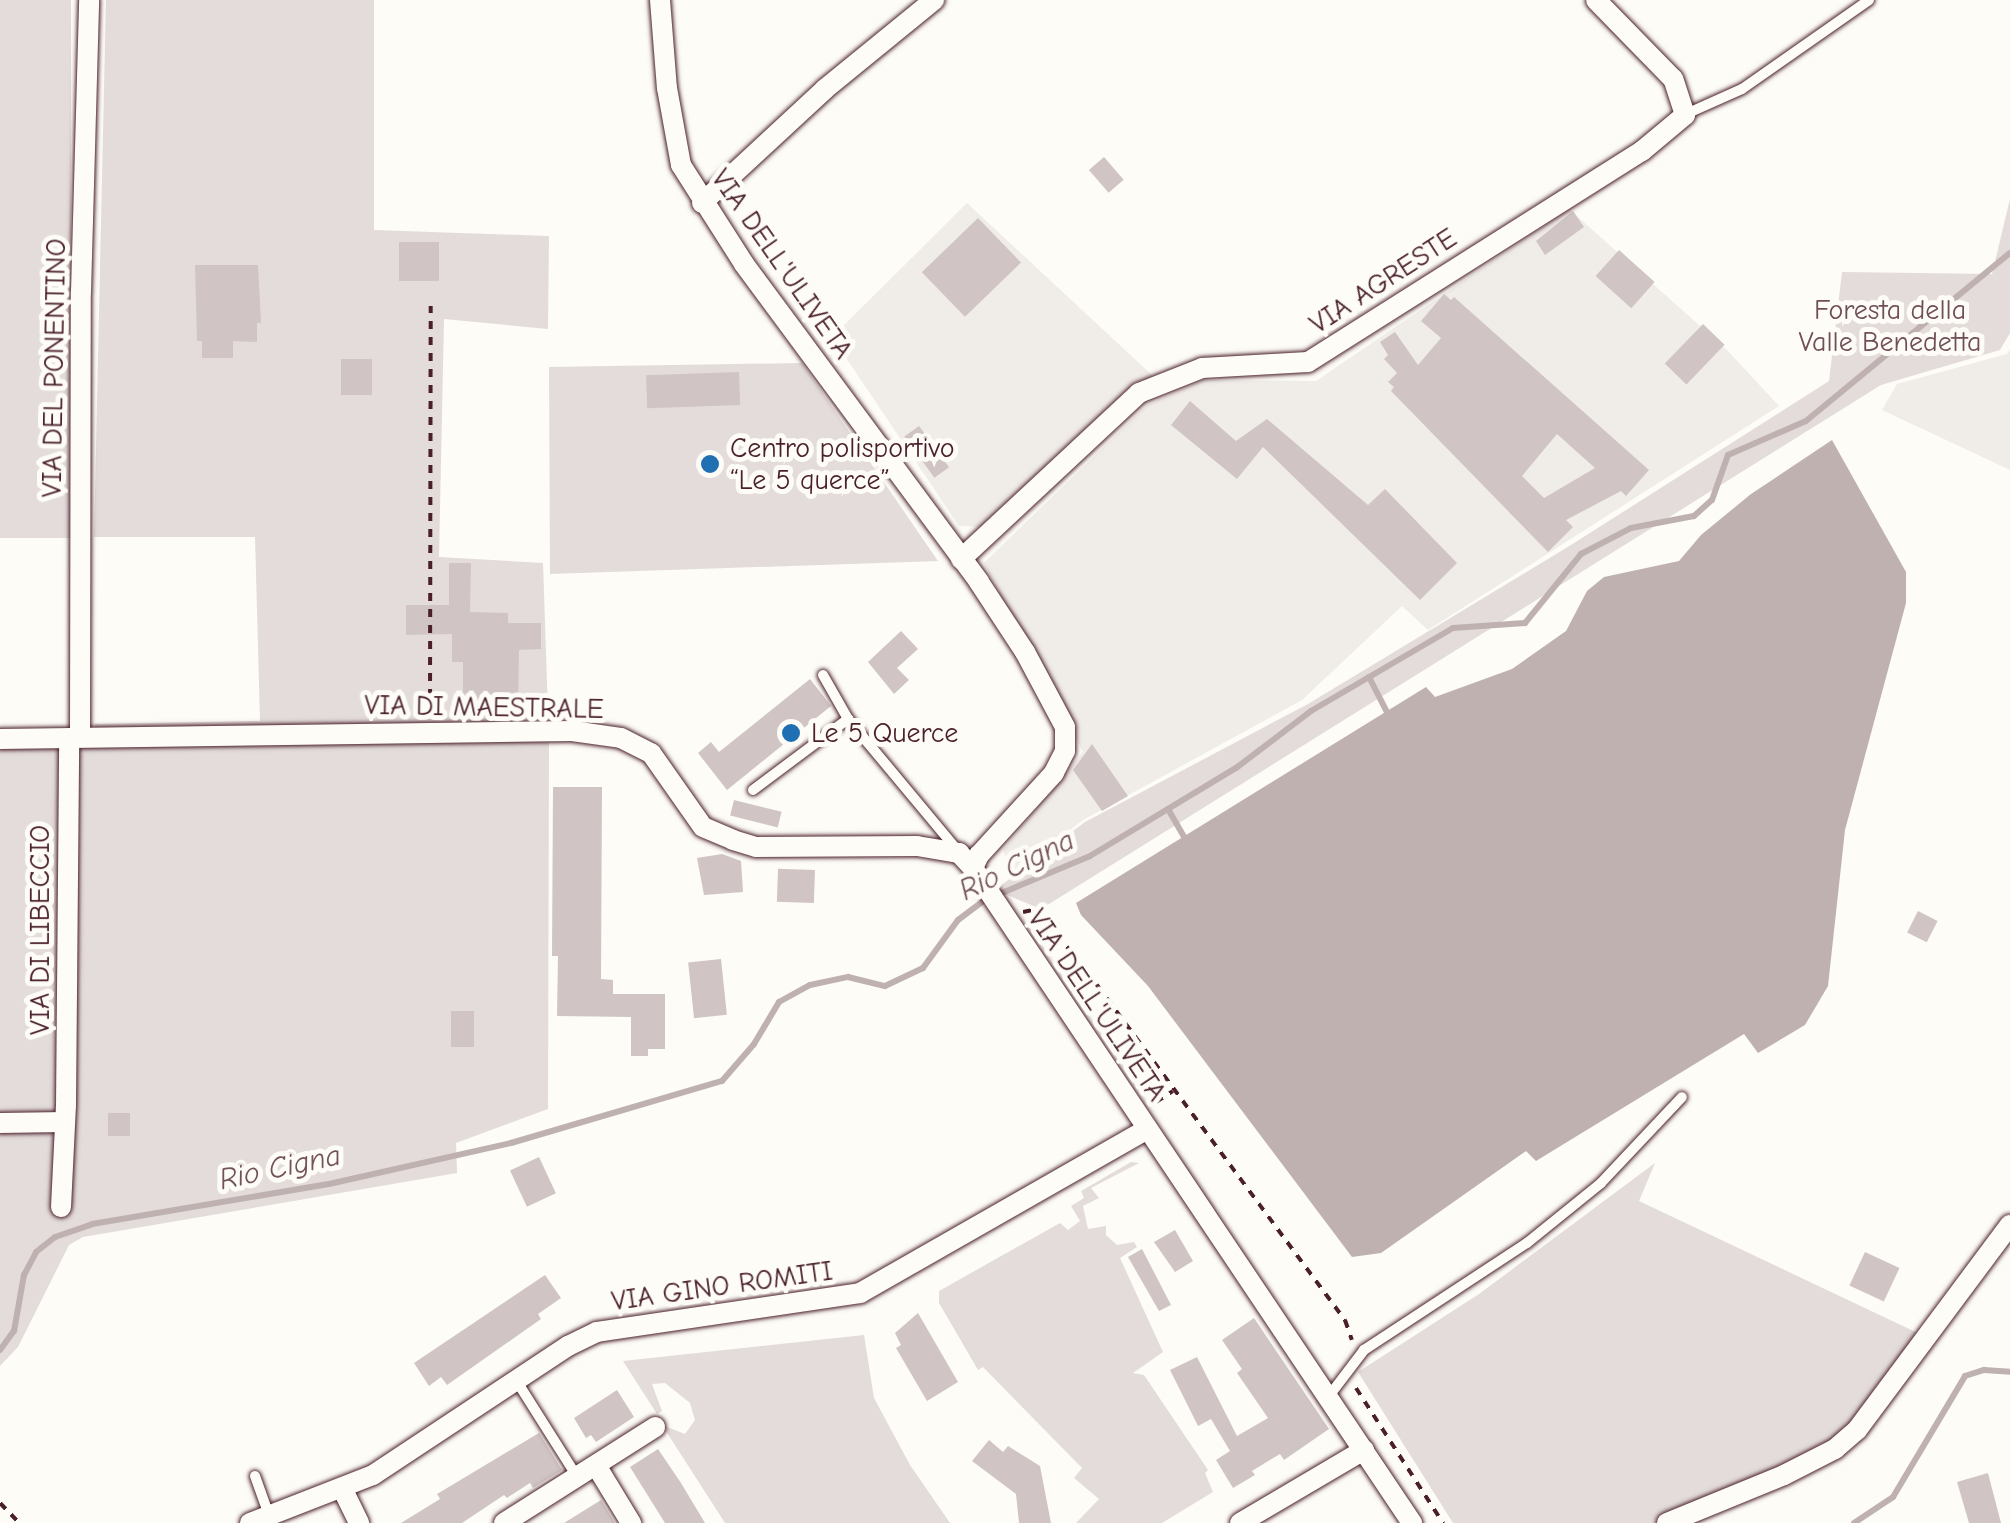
<!DOCTYPE html>
<meta charset="utf-8">
<style>
body{margin:0}
#map{position:relative;width:2010px;height:1523px;overflow:hidden;background:#fdfcf7;font-family:"Comic Neue",sans-serif}
div>[style]{position:absolute}
[style*='--x']{left:calc(var(--x)*1px);top:calc(var(--y)*1px);width:calc(var(--w)*1px);rotate:calc(var(--a)*1deg)}
.built>*{inset:0;background:#f0ece8}
.green>*{inset:0;background:#e3dcda;transform-origin:0 0}
.water>*{inset:0;background:#c0b1b1}
.stream>*{height:6px;margin:-3px;padding:0 3px;transform-origin:3px;border-radius:3px;background:#c0b1b1}
.building>*{inset:0;background:#d0c5c4;transform-origin:0 0}
.path>*{height:4px;margin-top:-2px;transform-origin:0;background:repeating-linear-gradient(90deg,#4a1f2b 0 8px,transparent 0 16px)}
.roads{filter:drop-shadow(0 0 2px #4a1f2b) drop-shadow(0 0 2px #4a1f2b)}
.lane>*{height:10px;margin:-5px;padding:0 5px;transform-origin:5px;border-radius:5px;background:#fdfcf7}
.street>*{height:20px;margin:-10px;padding:0 10px;transform-origin:10px;border-radius:10px;background:#fdfcf7}
.dots>*{width:28px;height:28px;translate:-50% -50%;box-sizing:border-box;border:5px solid #fdfcf7;border-radius:50%}
span{translate:-50% -50%;white-space:nowrap;text-align:center;line-height:1.15;-webkit-text-stroke:10px #fdfcf7;paint-order:stroke}
.street-label{font-size:28px;color:#4a1f2b}
.park-label{font-size:28px;color:#704e57}
.poi-label{font-size:28px;color:#4a1f2b}
.left{translate:0 -50%;text-align:left}
.water-label{font-size:30px;color:#73525a;font-style:italic}
</style>
<div id="map">
<div class="built">
<i style="clip-path:polygon(967px 203px,1153px 376px,988px 527px,959px 526px,832px 337px)"></i>
<i style="clip-path:polygon(1569px 209px,1727px 350px,1779px 406px,1428px 630px,1402px 606px,1302px 700px,1083px 820px,1012px 874px,1003px 850px,1083px 752px,984px 563px,1147px 405px,1204px 380px,1316px 381px)"></i>
<i style="clip-path:polygon(2010px 349px,2010px 470px,1882px 410px,1897px 384px,2007px 354px)"></i>
</div>
<div class="green">
<i style="left:0;top:0;width:71px;height:538px"></i>
<i style="clip-path:polygon(106px 0,374px 0,374px 230px,549px 236px,548px 329px,444px 319px,439px 557px,543px 563px,549px 743px,548px 1109px,456px 1143px,457px 1173px,83px 1237px,69px 1245px,18px 1347px,0 1366px,0 744px,95px 742px,95px 724px,260px 721px,255px 537px,94px 537px)"></i>
<i style="clip-path:polygon(2010px 199px,2010px 333px,2000px 350px,1881px 385px,1041px 909px,995px 890px,1085px 822px,1308px 704px,1571px 545px,1829px 381px,1842px 272px,1992px 274px)"></i>
<i style="clip-path:polygon(802px 363px,938px 561px,550px 574px,549px 367px)"></i>
<i style="clip-path:polygon(1131px 1162px,1139px 1163px,1091px 1188px,1099px 1198px,1083px 1206px,1088px 1229px,1106px 1226px,1106px 1235px,1117px 1245px,1134px 1242px,1137px 1247px,1120px 1258px,1163px 1352px,1133px 1373px,1144px 1375px,1208px 1470px,1205px 1473px,1213px 1492px,1162px 1523px,1076px 1523px,1099px 1499px,1074px 1478px,1082px 1468px,983px 1367px,978px 1370px,939px 1303px,939px 1291px,1060px 1223px,1068px 1230px,1080px 1221px,1071px 1206px,1084px 1198px,1081px 1191px)"></i>
<i style="clip-path:polygon(1655px 1163px,1639px 1201px,1924px 1336px,1847px 1432px,1666px 1523px,1453px 1523px,1358px 1372px,1479px 1294px)"></i>
<i style="clip-path:polygon(864px 1335px,874px 1398px,910px 1465px,950px 1523px,725px 1523px,662px 1425px,685px 1434px,695px 1420px,690px 1403px,665px 1383px,652px 1384px,662px 1411px,657px 1414px,623px 1361px)"></i>
</div>
<div class="water">
<i style="clip-path:polygon(1832px 440px,1906px 572px,1906px 603px,1845px 830px,1828px 986px,1805px 1025px,1758px 1053px,1744px 1034px,1536px 1161px,1526px 1151px,1381px 1253px,1352px 1257px,1148px 986px,1081px 915px,1076px 903px,1426px 687px,1435px 697px,1512px 669px,1566px 631px,1587px 591px,1604px 577px,1679px 561px,1701px 535px,1751px 494px)"></i>
</div>
<div class="stream">
<i style="--x:1369;--y:677;--w:44;--a:62.9"></i>
<i style="--x:1168;--y:809;--w:38;--a:60"></i>
<i style="--x:0;--y:1350;--w:24;--a:-54"></i>
<i style="--x:14;--y:1331;--w:57;--a:-79.9"></i>
<i style="--x:24;--y:1275;--w:26;--a:-62"></i>
<i style="--x:36;--y:1252;--w:24;--a:-38"></i>
<i style="--x:55;--y:1237;--w:39;--a:-19"></i>
<i style="--x:92;--y:1224;--w:240;--a:-9.6"></i>
<i style="--x:329;--y:1184;--w:187;--a:-12.7"></i>
<i style="--x:511;--y:1143;--w:220;--a:-16.4"></i>
<i style="--x:722;--y:1081;--w:49;--a:-49.1"></i>
<i style="--x:754;--y:1044;--w:49;--a:-59.2"></i>
<i style="--x:779;--y:1002;--w:35;--a:-29"></i>
<i style="--x:810;--y:985;--w:39;--a:-12"></i>
<i style="--x:848;--y:977;--w:38;--a:14"></i>
<i style="--x:885;--y:986;--w:42;--a:-25.3"></i>
<i style="--x:923;--y:968;--w:59;--a:-53.9"></i>
<i style="--x:958;--y:920;--w:34;--a:-37"></i>
<i style="--x:985;--y:900;--w:114;--a:-22.7"></i>
<i style="--x:1090;--y:856;--w:170;--a:-31.1"></i>
<i style="--x:1236;--y:768;--w:94;--a:-37.2"></i>
<i style="--x:1311;--y:711;--w:164;--a:-30.3"></i>
<i style="--x:1453;--y:628;--w:72;--a:-4"></i>
<i style="--x:1525;--y:623;--w:89;--a:-50.9"></i>
<i style="--x:1581;--y:554;--w:56;--a:-27.5"></i>
<i style="--x:1631;--y:528;--w:64;--a:-10.8"></i>
<i style="--x:1694;--y:516;--w:24;--a:-42"></i>
<i style="--x:1712;--y:500;--w:48;--a:-70.4"></i>
<i style="--x:1728;--y:455;--w:85;--a:-23.6"></i>
<i style="--x:1806;--y:421;--w:264;--a:-39.5"></i>
<i style="--x:1854;--y:1523;--w:47;--a:-33.7"></i>
<i style="--x:1893;--y:1497;--w:141;--a:-59.2"></i>
<i style="--x:1965;--y:1376;--w:20;--a:-18"></i>
<i style="--x:1984;--y:1370;--w:26;--a:4"></i>
</div>
<div class="building">
<i style="left:1104px;top:157px;width:30px;height:20px;rotate:49deg"></i>
<i style="clip-path:polygon(1573px 211px,1584px 227px,1545px 255px,1536px 241px)"></i>
<i style="left:978px;top:218px;width:62px;height:78px;rotate:46deg"></i>
<i style="left:399px;top:242px;width:40px;height:39px"></i>
<i style="left:1619px;top:250px;width:48px;height:35px;rotate:42deg"></i>
<i style="clip-path:polygon(195px 265px,258px 265px,261px 323px,257px 323px,257px 342px,233px 341px,233px 358px,202px 358px,202px 341px,197px 341px)"></i>
<i style="clip-path:polygon(evenodd,1444px 294px,1451px 300px,1454px 297px,1649px 470px,1626px 496px,1621px 491px,1566px 520px,1573px 527px,1548px 552px,1391px 391px,1394px 387px,1388px 382px,1397px 373px,1384px 359px,1388px 355px,1380px 342px,1395px 332px,1418px 365px,1441px 338px,1421px 321px,1444px 294px,1557px 434px,1595px 468px,1544px 498px,1522px 476px,1557px 434px)"></i>
<i style="left:1703px;top:324px;width:30px;height:55px;rotate:44deg"></i>
<i style="left:341px;top:359px;width:31px;height:36px"></i>
<i style="left:739px;top:372px;width:33px;height:93px;rotate:88deg"></i>
<i style="clip-path:polygon(1190px 401px,1236px 441px,1267px 419px,1368px 505px,1385px 489px,1457px 563px,1420px 600px,1263px 447px,1237px 479px,1171px 425px)"></i>
<i style="left:919px;top:426px;width:51px;height:18px;rotate:54deg"></i>
<i style="clip-path:polygon(449px 563px,471px 563px,470px 612px,508px 613px,508px 623px,541px 623px,541px 649px,519px 650px,518px 712px,472px 712px,472px 702px,463px 702px,463px 662px,452px 662px,452px 634px,406px 635px,406px 605px,449px 605px)"></i>
<i style="clip-path:polygon(901px 631px,918px 649px,897px 668px,909px 680px,894px 694px,868px 662px)"></i>
<i style="clip-path:polygon(810px 679px,831px 706px,727px 790px,698px 753px,711px 742px,719px 752px)"></i>
<i style="clip-path:polygon(1092px 744px,1128px 796px,1102px 811px,1073px 770px)"></i>
<i style="clip-path:polygon(553px 787px,602px 787px,601px 979px,613px 980px,613px 994px,665px 994px,665px 1049px,648px 1049px,648px 1056px,631px 1056px,631px 1017px,557px 1016px,558px 956px,552px 956px)"></i>
<i style="left:734px;top:800px;width:49px;height:16px;rotate:14deg"></i>
<i style="clip-path:polygon(722px 854px,741px 861px,743px 892px,704px 895px,697px 858px)"></i>
<i style="left:815px;top:870px;width:33px;height:37px;rotate:92deg"></i>
<i style="left:1918px;top:911px;width:22px;height:24px;rotate:27deg"></i>
<i style="left:721px;top:959px;width:56px;height:33px;rotate:84deg"></i>
<i style="left:451px;top:1011px;width:23px;height:36px"></i>
<i style="left:108px;top:1113px;width:22px;height:23px"></i>
<i style="left:539px;top:1157px;width:40px;height:32px;rotate:65deg"></i>
<i style="clip-path:polygon(1175px 1230px,1193px 1261px,1175px 1272px,1154px 1242px)"></i>
<i style="clip-path:polygon(1142px 1249px,1171px 1305px,1159px 1311px,1128px 1257px)"></i>
<i style="left:1865px;top:1252px;width:38px;height:37px;rotate:25deg"></i>
<i style="clip-path:polygon(545px 1275px,561px 1298px,538px 1314px,541px 1319px,447px 1385px,441px 1377px,429px 1386px,414px 1363px)"></i>
<i style="clip-path:polygon(918px 1313px,958px 1382px,927px 1401px,896px 1348px,901px 1345px,895px 1333px)"></i>
<i style="clip-path:polygon(1254px 1318px,1329px 1429px,1284px 1460px,1280px 1454px,1252px 1471px,1255px 1475px,1233px 1488px,1216px 1460px,1230px 1451px,1211px 1419px,1198px 1426px,1170px 1370px,1197px 1357px,1237px 1436px,1268px 1418px,1237px 1373px,1242px 1369px,1222px 1340px)"></i>
<i style="clip-path:polygon(617px 1390px,634px 1417px,596px 1442px,591px 1435px,586px 1438px,574px 1418px)"></i>
<i style="clip-path:polygon(539px 1433px,562px 1470px,533px 1488px,530px 1483px,507px 1498px,504px 1495px,462px 1523px,401px 1523px,440px 1499px,437px 1494px)"></i>
<i style="clip-path:polygon(989px 1440px,1003px 1452px,1008px 1446px,1040px 1466px,1051px 1523px,1019px 1523px,1016px 1494px,972px 1461px)"></i>
<i style="clip-path:polygon(658px 1449px,681px 1483px,705px 1523px,665px 1523px,630px 1467px)"></i>
<i style="clip-path:polygon(1988px 1473px,2001px 1523px,1969px 1523px,1957px 1482px)"></i>
<i style="clip-path:polygon(601px 1500px,615px 1523px,564px 1523px)"></i>
</div>
<div class="path">
<i style="--x:430;--y:713;--w:407;--a:-89.9"></i>
<i style="--x:1023;--y:912;--w:14;--a:-12"></i>
<i style="--x:1037;--y:909;--w:97;--a:51.7"></i>
<i style="--x:1097;--y:985;--w:417;--a:53.5"></i>
<i style="--x:1345;--y:1320;--w:21;--a:71"></i>
<i style="--x:1156;--y:1102;--w:20;--a:-33"></i>
<i style="--x:1356;--y:1388;--w:161;--a:57.2"></i>
<i style="--x:0;--y:1503;--w:28;--a:46"></i>
</div>
<div class="roads">
<div class="lane">
<i style="--x:1686;--y:114;--w:61;--a:-24.1"></i>
<i style="--x:1742;--y:89;--w:155;--a:-35"></i>
<i style="--x:823;--y:675;--w:51;--a:60.4"></i>
<i style="--x:753;--y:790;--w:119;--a:-36.8"></i>
<i style="--x:848;--y:719;--w:173;--a:50.2"></i>
<i style="--x:516;--y:1380;--w:116;--a:57.7"></i>
<i style="--x:1329;--y:1396;--w:58;--a:-52.7"></i>
<i style="--x:1364;--y:1350;--w:195;--a:-33.3"></i>
<i style="--x:1527;--y:1243;--w:95;--a:-39"></i>
<i style="--x:1601;--y:1183;--w:118;--a:-46.7"></i>
<i style="--x:255;--y:1476;--w:41;--a:70.3"></i>
</div>
<div class="street">
<i style="--x:660;--y:0;--w:88;--a:85.5"></i>
<i style="--x:667;--y:88;--w:78;--a:79.7"></i>
<i style="--x:681;--y:165;--w:117;--a:57.5"></i>
<i style="--x:744;--y:264;--w:395;--a:53.5"></i>
<i style="--x:979;--y:582;--w:84;--a:56.7"></i>
<i style="--x:1025;--y:652;--w:85;--a:61.9"></i>
<i style="--x:1065;--y:727;--w:24;--a:90"></i>
<i style="--x:1065;--y:751;--w:25;--a:117"></i>
<i style="--x:1054;--y:773;--w:111;--a:132.4"></i>
<i style="--x:979;--y:855;--w:14;--a:115"></i>
<i style="--x:973;--y:868;--w:789;--a:56.17"></i>
<i style="--x:702;--y:203;--w:168;--a:-42.8"></i>
<i style="--x:825;--y:89;--w:141;--a:-39.2"></i>
<i style="--x:961;--y:559;--w:243;--a:-43"></i>
<i style="--x:1139;--y:393;--w:68;--a:-21.6"></i>
<i style="--x:1202;--y:368;--w:106;--a:-3.2"></i>
<i style="--x:1308;--y:362;--w:395;--a:-32.3"></i>
<i style="--x:1642;--y:151;--w:56;--a:-39.9"></i>
<i style="--x:1685;--y:115;--w:38;--a:-108"></i>
<i style="--x:1673;--y:79;--w:110;--a:-134.3"></i>
<i style="--x:80;--y:737;--w:445;--a:-89.9"></i>
<i style="--x:81;--y:292;--w:292;--a:-88.4"></i>
<i style="--x:0;--y:739;--w:572;--a:-0.8"></i>
<i style="--x:572;--y:731;--w:49;--a:8.1"></i>
<i style="--x:621;--y:738;--w:34;--a:27"></i>
<i style="--x:651;--y:753;--w:90;--a:54.9"></i>
<i style="--x:703;--y:827;--w:33;--a:23"></i>
<i style="--x:733;--y:840;--w:24;--a:17"></i>
<i style="--x:756;--y:847;--w:161;--a:-0.4"></i>
<i style="--x:917;--y:846;--w:43;--a:9.5"></i>
<i style="--x:959;--y:853;--w:21;--a:47"></i>
<i style="--x:0;--y:1123;--w:65;--a:-0.9"></i>
<i style="--x:61;--y:1207;--w:101;--a:-87.2"></i>
<i style="--x:66;--y:1106;--w:368;--a:-89.5"></i>
<i style="--x:597;--y:1467;--w:66;--a:58.7"></i>
<i style="--x:343;--y:1490;--w:37;--a:64"></i>
<i style="--x:250;--y:1523;--w:132;--a:-21.3"></i>
<i style="--x:373;--y:1475;--w:234;--a:-33.5"></i>
<i style="--x:568;--y:1346;--w:32;--a:-26"></i>
<i style="--x:597;--y:1332;--w:266;--a:-8.4"></i>
<i style="--x:860;--y:1293;--w:331;--a:-29.7"></i>
<i style="--x:504;--y:1523;--w:179;--a:-32.4"></i>
<i style="--x:1240;--y:1523;--w:144;--a:-30.5"></i>
<i style="--x:1667;--y:1523;--w:126;--a:-22.3"></i>
<i style="--x:1784;--y:1475;--w:57;--a:-27"></i>
<i style="--x:1835;--y:1449;--w:29;--a:-41"></i>
<i style="--x:1857;--y:1430;--w:256;--a:-53.3"></i>
</div>
</div>
<div class="dots">
<i style="left:710px;top:464px;background:#1f6fb2"></i>
<i style="left:791px;top:733px;background:#1f6fb2"></i>
</div>
<div class="street-label">
<span style="left:782px;top:264px;rotate:55deg">VIA DELL'ULIVETA</span>
<span style="left:1383px;top:281px;rotate:-33deg">VIA AGRESTE</span>
<span style="left:54px;top:368px;rotate:-89deg">VIA DEL PONENTINO</span>
<span style="left:484px;top:707px;rotate:1deg">VIA DI MAESTRALE</span>
<span style="left:40px;top:930px;rotate:-90deg">VIA DI LIBECCIO</span>
<span style="left:1097px;top:1005px;rotate:56deg">VIA DELL'ULIVETA</span>
<span style="left:722px;top:1286px;rotate:-8deg">VIA GINO ROMITI</span>
</div>
<div class="park-label">
<span style="left:1890px;top:326px">Foresta della<br>Valle Benedetta</span>
</div>
<div class="poi-label">
<span class="left" style="left:730px;top:464px">Centro polisportivo<br>“Le 5 querce”</span>
<span class="left" style="left:811px;top:733px">Le 5 Querce</span>
</div>
<div class="water-label">
<span style="left:1017px;top:866px;rotate:-26deg">Rio Cigna</span>
<span style="left:280px;top:1168px;rotate:-12deg">Rio Cigna</span>
</div>
</div>
